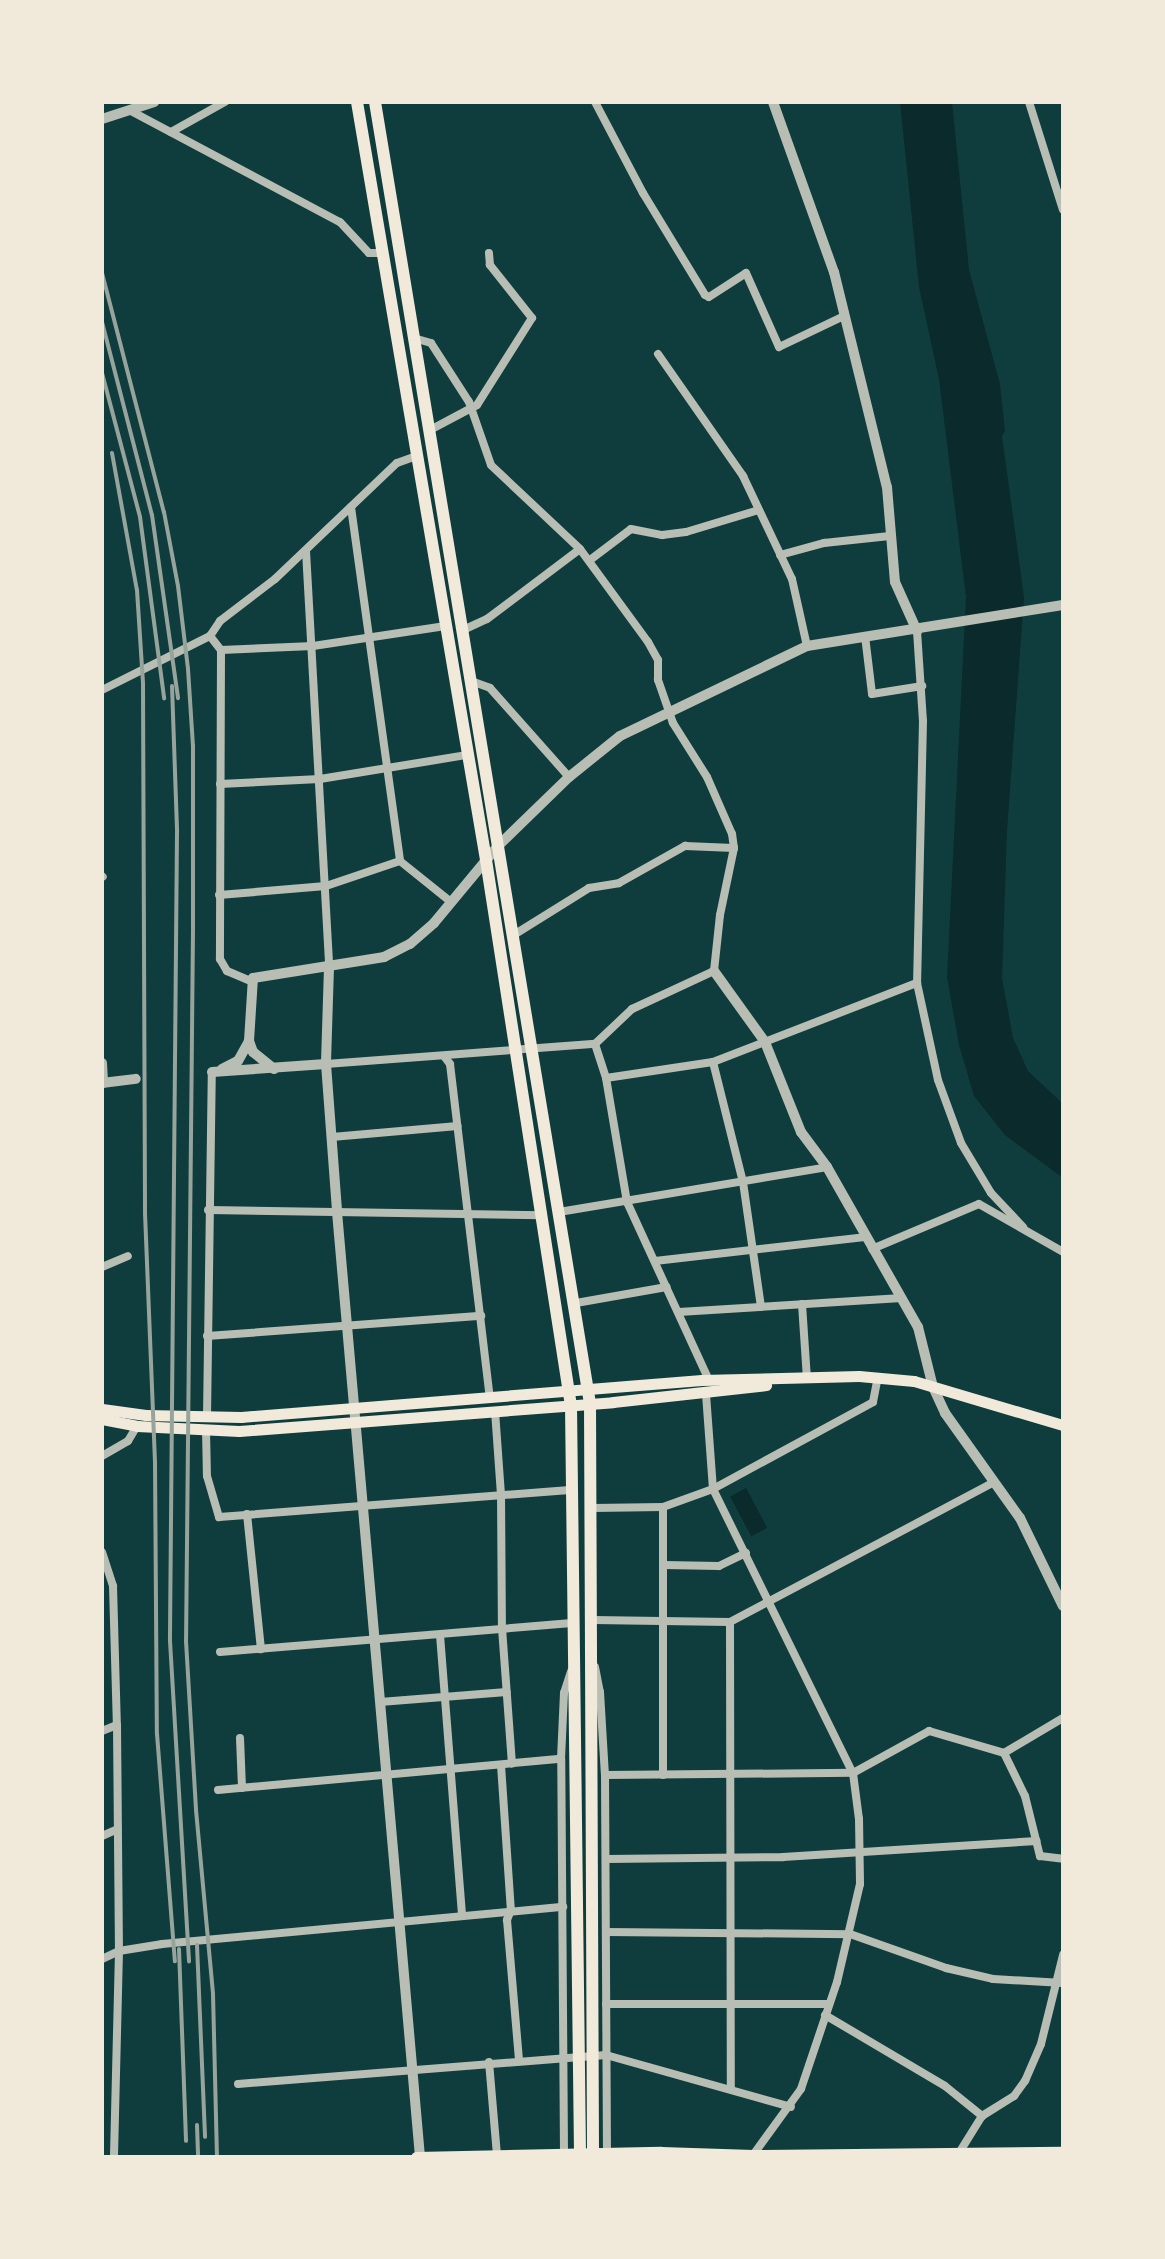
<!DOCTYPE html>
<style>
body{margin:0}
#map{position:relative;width:1165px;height:2259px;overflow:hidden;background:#0f3d3e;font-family:"Space Grotesk",sans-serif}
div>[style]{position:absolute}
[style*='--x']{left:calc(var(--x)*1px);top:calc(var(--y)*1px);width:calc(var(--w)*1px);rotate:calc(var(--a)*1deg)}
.water>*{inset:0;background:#0a2a2b;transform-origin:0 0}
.minor>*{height:8px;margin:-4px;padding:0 4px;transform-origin:4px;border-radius:4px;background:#b8beb3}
.tertiary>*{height:10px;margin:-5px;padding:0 5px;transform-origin:5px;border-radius:5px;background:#b8beb3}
.secondary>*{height:11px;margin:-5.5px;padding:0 5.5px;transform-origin:5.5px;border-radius:5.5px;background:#f1e9da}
.primary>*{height:12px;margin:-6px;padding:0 6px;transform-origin:6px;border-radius:6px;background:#f1e9da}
.rail>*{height:4px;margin:-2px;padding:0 2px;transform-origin:2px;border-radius:2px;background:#97a49c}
span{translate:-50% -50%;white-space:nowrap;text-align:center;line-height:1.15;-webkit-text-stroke:6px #f1e9da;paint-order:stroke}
.frame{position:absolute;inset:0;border:104px solid #f1e9da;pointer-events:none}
</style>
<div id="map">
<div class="water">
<i style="clip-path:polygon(900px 102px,952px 102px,969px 270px,1000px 384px,1005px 431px,1002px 436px,1024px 597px,1007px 831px,1002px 978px,1013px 1038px,1028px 1071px,1063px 1104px,1063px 1178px,1005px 1135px,974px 1096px,959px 1045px,947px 977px,966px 597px,939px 379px,919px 287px)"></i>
<i style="left:746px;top:1488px;width:45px;height:18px;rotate:62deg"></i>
</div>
<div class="minor">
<i style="--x:595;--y:102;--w:103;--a:62.2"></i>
<i style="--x:643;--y:193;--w:119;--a:58.7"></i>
<i style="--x:705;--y:295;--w:4;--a:27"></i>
<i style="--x:709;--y:297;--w:44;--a:-33"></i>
<i style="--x:746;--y:273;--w:81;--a:66"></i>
<i style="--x:779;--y:347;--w:72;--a:-25.5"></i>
<i style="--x:1029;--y:102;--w:113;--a:72.5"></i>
<i style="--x:129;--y:110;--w:239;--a:28"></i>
<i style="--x:340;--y:222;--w:42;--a:46.9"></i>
<i style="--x:369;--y:253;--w:14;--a:0"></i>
<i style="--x:171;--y:132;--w:62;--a:-29.1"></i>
<i style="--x:658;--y:354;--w:149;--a:55.1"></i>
<i style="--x:743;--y:476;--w:114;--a:64.6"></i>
<i style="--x:792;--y:579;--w:69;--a:77.4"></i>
<i style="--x:430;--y:430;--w:53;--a:-28"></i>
<i style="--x:477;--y:405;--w:103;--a:-57.7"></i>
<i style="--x:532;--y:318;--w:68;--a:-128.4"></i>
<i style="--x:490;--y:265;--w:12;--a:-95"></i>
<i style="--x:351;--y:507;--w:357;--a:82.1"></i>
<i style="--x:400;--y:861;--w:64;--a:38.7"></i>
<i style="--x:306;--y:551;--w:417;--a:86.8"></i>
<i style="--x:780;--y:555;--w:46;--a:-15.3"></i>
<i style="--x:824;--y:543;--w:66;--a:-6.1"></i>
<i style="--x:590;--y:560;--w:51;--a:-37.1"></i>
<i style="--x:631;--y:529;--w:32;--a:11"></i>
<i style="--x:662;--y:535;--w:24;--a:-7"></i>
<i style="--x:686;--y:532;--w:76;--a:-16.8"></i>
<i style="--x:463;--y:630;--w:26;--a:-25"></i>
<i style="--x:487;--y:619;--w:116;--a:-37"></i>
<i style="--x:917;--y:631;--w:90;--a:86.2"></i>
<i style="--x:923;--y:721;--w:262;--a:91.3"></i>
<i style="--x:917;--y:983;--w:99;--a:77.8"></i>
<i style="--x:938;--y:1080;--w:67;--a:69.9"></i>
<i style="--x:961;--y:1143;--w:58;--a:59"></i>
<i style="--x:991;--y:1193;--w:47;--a:46.7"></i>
<i style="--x:210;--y:636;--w:18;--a:52"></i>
<i style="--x:221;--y:650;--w:309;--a:90.2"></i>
<i style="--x:220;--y:959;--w:14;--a:60"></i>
<i style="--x:227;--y:971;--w:25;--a:23"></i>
<i style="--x:865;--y:636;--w:58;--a:83.1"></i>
<i style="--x:872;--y:694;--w:51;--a:-9.1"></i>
<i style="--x:221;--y:650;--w:92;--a:-2.5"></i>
<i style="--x:313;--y:646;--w:134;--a:-8.6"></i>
<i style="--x:471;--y:681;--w:20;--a:20"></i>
<i style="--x:490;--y:688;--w:119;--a:48.4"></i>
<i style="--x:102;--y:690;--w:121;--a:-26.6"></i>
<i style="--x:210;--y:636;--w:18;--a:-56"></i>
<i style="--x:220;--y:621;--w:69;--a:-37.4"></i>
<i style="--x:275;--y:579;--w:168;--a:-43.6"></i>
<i style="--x:397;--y:463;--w:20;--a:-20"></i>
<i style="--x:220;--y:784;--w:100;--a:-2.9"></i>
<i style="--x:320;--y:779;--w:149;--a:-9.3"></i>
<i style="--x:102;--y:876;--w:1;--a:45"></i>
<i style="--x:219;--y:895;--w:107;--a:-4.8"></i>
<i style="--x:326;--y:886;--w:78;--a:-18.7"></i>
<i style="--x:512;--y:936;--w:91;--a:-31.9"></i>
<i style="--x:589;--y:888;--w:30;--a:-9"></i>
<i style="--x:619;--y:883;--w:76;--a:-29.3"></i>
<i style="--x:685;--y:846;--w:49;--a:2.3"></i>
<i style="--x:595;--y:1044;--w:36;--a:72"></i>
<i style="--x:606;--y:1078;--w:126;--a:80.4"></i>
<i style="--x:627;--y:1202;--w:196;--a:65.3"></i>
<i style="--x:444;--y:1056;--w:10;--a:53"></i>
<i style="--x:450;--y:1064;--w:335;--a:83.2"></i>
<i style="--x:713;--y:1062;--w:124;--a:76"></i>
<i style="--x:743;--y:1182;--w:126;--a:81.8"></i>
<i style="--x:326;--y:1064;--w:270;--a:-4.3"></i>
<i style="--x:595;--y:1044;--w:51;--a:-43.4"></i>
<i style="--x:632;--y:1009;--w:90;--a:-24.9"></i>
<i style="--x:714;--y:971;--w:56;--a:-83.9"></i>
<i style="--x:720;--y:915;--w:68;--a:-78.2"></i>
<i style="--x:734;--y:848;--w:14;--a:-98"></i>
<i style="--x:732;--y:834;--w:62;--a:-113.7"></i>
<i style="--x:707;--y:777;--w:64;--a:-122.2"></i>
<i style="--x:673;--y:723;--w:46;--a:-109.2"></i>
<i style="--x:658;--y:680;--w:20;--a:-90"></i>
<i style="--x:658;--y:660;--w:21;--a:-119"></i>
<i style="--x:648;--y:642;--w:115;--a:-126.2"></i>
<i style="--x:580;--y:549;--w:122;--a:-136.7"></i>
<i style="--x:491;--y:465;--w:67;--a:-109.2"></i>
<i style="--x:469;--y:402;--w:70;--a:-122.8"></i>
<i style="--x:431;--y:343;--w:19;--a:-164"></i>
<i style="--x:606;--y:1078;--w:108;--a:-8.5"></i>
<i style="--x:713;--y:1062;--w:219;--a:-21.2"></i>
<i style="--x:332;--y:1137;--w:126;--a:-5"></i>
<i style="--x:208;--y:1210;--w:335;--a:0.9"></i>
<i style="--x:559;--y:1212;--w:272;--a:-9.5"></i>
<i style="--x:872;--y:1249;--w:116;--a:-22.8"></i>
<i style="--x:979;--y:1204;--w:97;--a:29.7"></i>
<i style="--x:655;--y:1261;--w:211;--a:-6.5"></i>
<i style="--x:102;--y:1267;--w:28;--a:-23"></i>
<i style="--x:576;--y:1303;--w:92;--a:-10"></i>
<i style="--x:802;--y:1304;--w:75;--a:86.2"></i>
<i style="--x:679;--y:1312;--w:223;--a:-3.6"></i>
<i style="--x:207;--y:1336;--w:275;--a:-4.2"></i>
<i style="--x:706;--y:1394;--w:95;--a:85.8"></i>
<i style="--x:713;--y:1489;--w:317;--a:63.8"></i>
<i style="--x:853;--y:1773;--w:46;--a:82.6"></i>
<i style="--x:859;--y:1819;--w:65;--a:89.1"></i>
<i style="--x:860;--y:1884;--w:101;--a:103.2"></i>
<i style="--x:837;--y:1982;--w:113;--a:108.6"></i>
<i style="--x:801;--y:2089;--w:82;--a:126"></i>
<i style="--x:495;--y:1411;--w:83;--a:85.9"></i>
<i style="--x:501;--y:1494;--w:134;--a:89.6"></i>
<i style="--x:502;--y:1628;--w:136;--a:85.8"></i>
<i style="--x:207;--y:1417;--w:345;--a:-89.2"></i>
<i style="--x:206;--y:1430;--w:46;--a:88.8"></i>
<i style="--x:207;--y:1476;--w:43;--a:73.7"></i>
<i style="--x:219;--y:1517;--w:355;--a:-4.4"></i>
<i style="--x:102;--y:1456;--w:30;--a:-30"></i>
<i style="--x:128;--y:1441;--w:17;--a:-59"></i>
<i style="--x:663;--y:1507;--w:268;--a:90"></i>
<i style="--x:593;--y:1508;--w:70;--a:-0.8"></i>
<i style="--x:663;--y:1507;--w:53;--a:-19.8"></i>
<i style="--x:713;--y:1489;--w:182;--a:-28.5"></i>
<i style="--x:873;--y:1402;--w:25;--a:-79"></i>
<i style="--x:247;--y:1514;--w:136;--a:84.1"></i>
<i style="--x:102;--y:1552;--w:36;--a:72"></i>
<i style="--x:113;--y:1586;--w:139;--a:88.4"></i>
<i style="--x:117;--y:1725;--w:226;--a:89.5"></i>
<i style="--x:119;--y:1951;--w:206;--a:91.4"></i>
<i style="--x:664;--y:1565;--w:55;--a:1"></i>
<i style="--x:719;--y:1566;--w:30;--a:-26"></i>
<i style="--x:593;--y:1620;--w:137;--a:0.8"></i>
<i style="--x:730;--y:1622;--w:299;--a:-27.9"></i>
<i style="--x:730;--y:1622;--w:466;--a:89.9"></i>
<i style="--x:440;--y:1635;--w:280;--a:85.5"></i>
<i style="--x:220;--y:1652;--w:356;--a:-4.7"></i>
<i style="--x:595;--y:1667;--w:25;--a:79"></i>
<i style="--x:600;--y:1692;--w:83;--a:86.6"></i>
<i style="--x:605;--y:1775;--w:377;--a:89.7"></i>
<i style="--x:380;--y:1702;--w:127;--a:-4.5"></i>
<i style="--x:102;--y:1731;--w:16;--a:-22"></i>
<i style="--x:240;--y:1738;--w:50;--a:87.7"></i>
<i style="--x:1004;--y:1753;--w:48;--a:64"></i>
<i style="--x:1025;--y:1796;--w:62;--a:76"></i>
<i style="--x:1040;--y:1856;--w:23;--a:7"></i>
<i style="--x:501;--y:1765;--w:145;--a:86.1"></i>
<i style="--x:511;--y:1910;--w:11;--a:112"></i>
<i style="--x:507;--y:1920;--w:141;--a:85.1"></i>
<i style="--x:605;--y:1775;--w:248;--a:-0.5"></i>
<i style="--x:853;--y:1773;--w:87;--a:-28.9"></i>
<i style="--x:929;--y:1731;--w:78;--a:16.3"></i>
<i style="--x:1004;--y:1753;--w:69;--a:-30.7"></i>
<i style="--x:218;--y:1790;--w:344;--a:-5.2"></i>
<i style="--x:102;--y:1836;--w:17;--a:-24"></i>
<i style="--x:606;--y:1859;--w:177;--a:-0.6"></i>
<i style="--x:783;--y:1857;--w:254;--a:-3.6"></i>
<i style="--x:606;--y:1932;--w:244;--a:0.5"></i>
<i style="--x:850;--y:1934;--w:102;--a:19.5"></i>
<i style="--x:946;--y:1968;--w:48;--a:13.2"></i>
<i style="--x:993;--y:1979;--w:70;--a:3.3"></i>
<i style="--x:102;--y:1959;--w:19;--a:-25"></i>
<i style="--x:119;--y:1951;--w:44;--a:-9.2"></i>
<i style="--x:162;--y:1944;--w:403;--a:-5.3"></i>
<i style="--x:606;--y:2004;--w:223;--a:0"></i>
<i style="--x:825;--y:2015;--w:139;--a:30.6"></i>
<i style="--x:945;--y:2086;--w:48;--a:39"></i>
<i style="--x:982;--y:2116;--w:44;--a:121.9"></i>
<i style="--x:489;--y:2062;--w:94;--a:85.1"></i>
<i style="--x:238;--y:2084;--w:369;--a:-4.5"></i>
<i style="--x:606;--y:2055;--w:192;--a:15.7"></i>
<i style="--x:982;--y:2116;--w:38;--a:-32"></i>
<i style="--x:1014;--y:2096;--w:19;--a:-54"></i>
<i style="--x:1025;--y:2081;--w:40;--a:-66.6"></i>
<i style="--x:1041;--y:2044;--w:92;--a:-76.1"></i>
<i style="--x:564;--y:2153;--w:394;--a:-90.4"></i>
<i style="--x:561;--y:1759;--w:66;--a:-87.4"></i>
<i style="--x:564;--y:1693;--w:23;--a:-72"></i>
</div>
<div class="tertiary">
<i style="--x:773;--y:102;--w:181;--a:70.3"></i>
<i style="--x:834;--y:272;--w:221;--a:76.2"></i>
<i style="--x:887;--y:487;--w:95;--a:85.2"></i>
<i style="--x:895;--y:582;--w:54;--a:65.8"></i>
<i style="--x:102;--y:119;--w:55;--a:-18.1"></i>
<i style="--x:329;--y:967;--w:97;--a:91.8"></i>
<i style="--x:326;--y:1064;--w:148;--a:85.7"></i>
<i style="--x:337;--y:1212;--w:948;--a:84.98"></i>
<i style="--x:714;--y:971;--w:87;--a:54.3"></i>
<i style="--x:765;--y:1042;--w:97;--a:68.2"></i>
<i style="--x:801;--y:1132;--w:44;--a:53.4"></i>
<i style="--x:827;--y:1167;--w:184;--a:60.4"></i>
<i style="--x:918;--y:1327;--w:62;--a:76"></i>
<i style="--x:933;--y:1387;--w:29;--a:65"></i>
<i style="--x:945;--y:1413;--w:129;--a:54.5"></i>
<i style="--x:1020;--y:1518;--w:98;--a:64"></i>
<i style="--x:102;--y:1063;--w:20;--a:87"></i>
<i style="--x:222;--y:1069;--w:18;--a:-27"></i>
<i style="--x:238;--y:1061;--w:23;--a:-61"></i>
<i style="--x:274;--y:1069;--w:27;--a:-141"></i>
<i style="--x:253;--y:1052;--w:12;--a:-110"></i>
<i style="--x:249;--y:1041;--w:63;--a:-86.4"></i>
<i style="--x:253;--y:978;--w:133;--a:-9.1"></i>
<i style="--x:384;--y:957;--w:29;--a:-27"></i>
<i style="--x:410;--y:944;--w:32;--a:-41"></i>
<i style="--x:434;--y:923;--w:100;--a:-50.3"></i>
<i style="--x:498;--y:846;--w:99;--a:-44.2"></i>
<i style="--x:569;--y:777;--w:65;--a:-38.8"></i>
<i style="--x:620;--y:736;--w:208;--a:-25.7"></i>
<i style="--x:807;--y:646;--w:259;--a:-9.1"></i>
<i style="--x:212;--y:1072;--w:114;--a:-4"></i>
<i style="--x:102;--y:1083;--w:34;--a:-7"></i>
</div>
<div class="secondary">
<i style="--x:102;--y:1409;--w:44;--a:7.8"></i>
<i style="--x:146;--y:1415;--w:95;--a:1.2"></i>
<i style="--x:241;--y:1417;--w:462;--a:-4.6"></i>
<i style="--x:702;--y:1380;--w:157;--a:-1.5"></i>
<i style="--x:859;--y:1376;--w:55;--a:5.2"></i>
<i style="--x:914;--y:1381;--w:155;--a:16.5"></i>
<i style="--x:102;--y:1419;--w:36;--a:11"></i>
<i style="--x:137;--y:1426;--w:102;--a:2.8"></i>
<i style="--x:239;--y:1431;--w:375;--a:-4.4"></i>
<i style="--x:613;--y:1402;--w:154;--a:-6.3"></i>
<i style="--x:416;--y:2157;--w:245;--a:-1.2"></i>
<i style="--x:661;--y:2152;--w:92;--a:1.9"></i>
<i style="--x:753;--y:2155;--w:310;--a:-0.6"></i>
</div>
<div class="primary">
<i style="--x:357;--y:102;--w:769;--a:80.34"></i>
<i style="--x:486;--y:860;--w:553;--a:81.15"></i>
<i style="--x:571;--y:1406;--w:751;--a:89.31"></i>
<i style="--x:375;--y:102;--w:1320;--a:80.62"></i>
<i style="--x:590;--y:1404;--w:753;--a:89.77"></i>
</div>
<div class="rail">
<i style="--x:102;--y:273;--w:247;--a:75.5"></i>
<i style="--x:164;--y:512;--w:75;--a:79.3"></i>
<i style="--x:178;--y:586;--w:84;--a:83.1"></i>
<i style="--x:188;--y:669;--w:77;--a:86.3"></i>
<i style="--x:193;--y:746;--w:184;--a:90"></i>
<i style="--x:193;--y:930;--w:711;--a:90.56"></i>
<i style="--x:186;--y:1641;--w:169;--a:86.6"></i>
<i style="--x:196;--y:1810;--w:185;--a:84.7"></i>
<i style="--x:213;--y:1994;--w:163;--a:88.6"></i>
<i style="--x:102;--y:322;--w:199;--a:75.5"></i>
<i style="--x:152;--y:515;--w:185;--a:81.9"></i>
<i style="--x:102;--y:373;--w:149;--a:75.2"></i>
<i style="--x:140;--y:517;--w:183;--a:82.4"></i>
<i style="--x:112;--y:453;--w:139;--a:79.7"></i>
<i style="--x:137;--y:590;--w:94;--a:86.3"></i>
<i style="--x:143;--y:684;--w:529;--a:89.78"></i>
<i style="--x:145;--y:1213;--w:250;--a:87.7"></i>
<i style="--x:155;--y:1463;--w:271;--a:89.6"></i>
<i style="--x:157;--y:1734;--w:228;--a:85.5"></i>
<i style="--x:172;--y:686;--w:146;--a:88"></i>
<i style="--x:177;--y:832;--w:809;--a:90.5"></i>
<i style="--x:170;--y:1641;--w:321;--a:86.6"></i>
<i style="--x:197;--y:1945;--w:192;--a:87.6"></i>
<i style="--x:179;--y:1949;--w:192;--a:87.9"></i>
<i style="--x:197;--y:2125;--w:32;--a:88"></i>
</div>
<div class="frame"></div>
</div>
